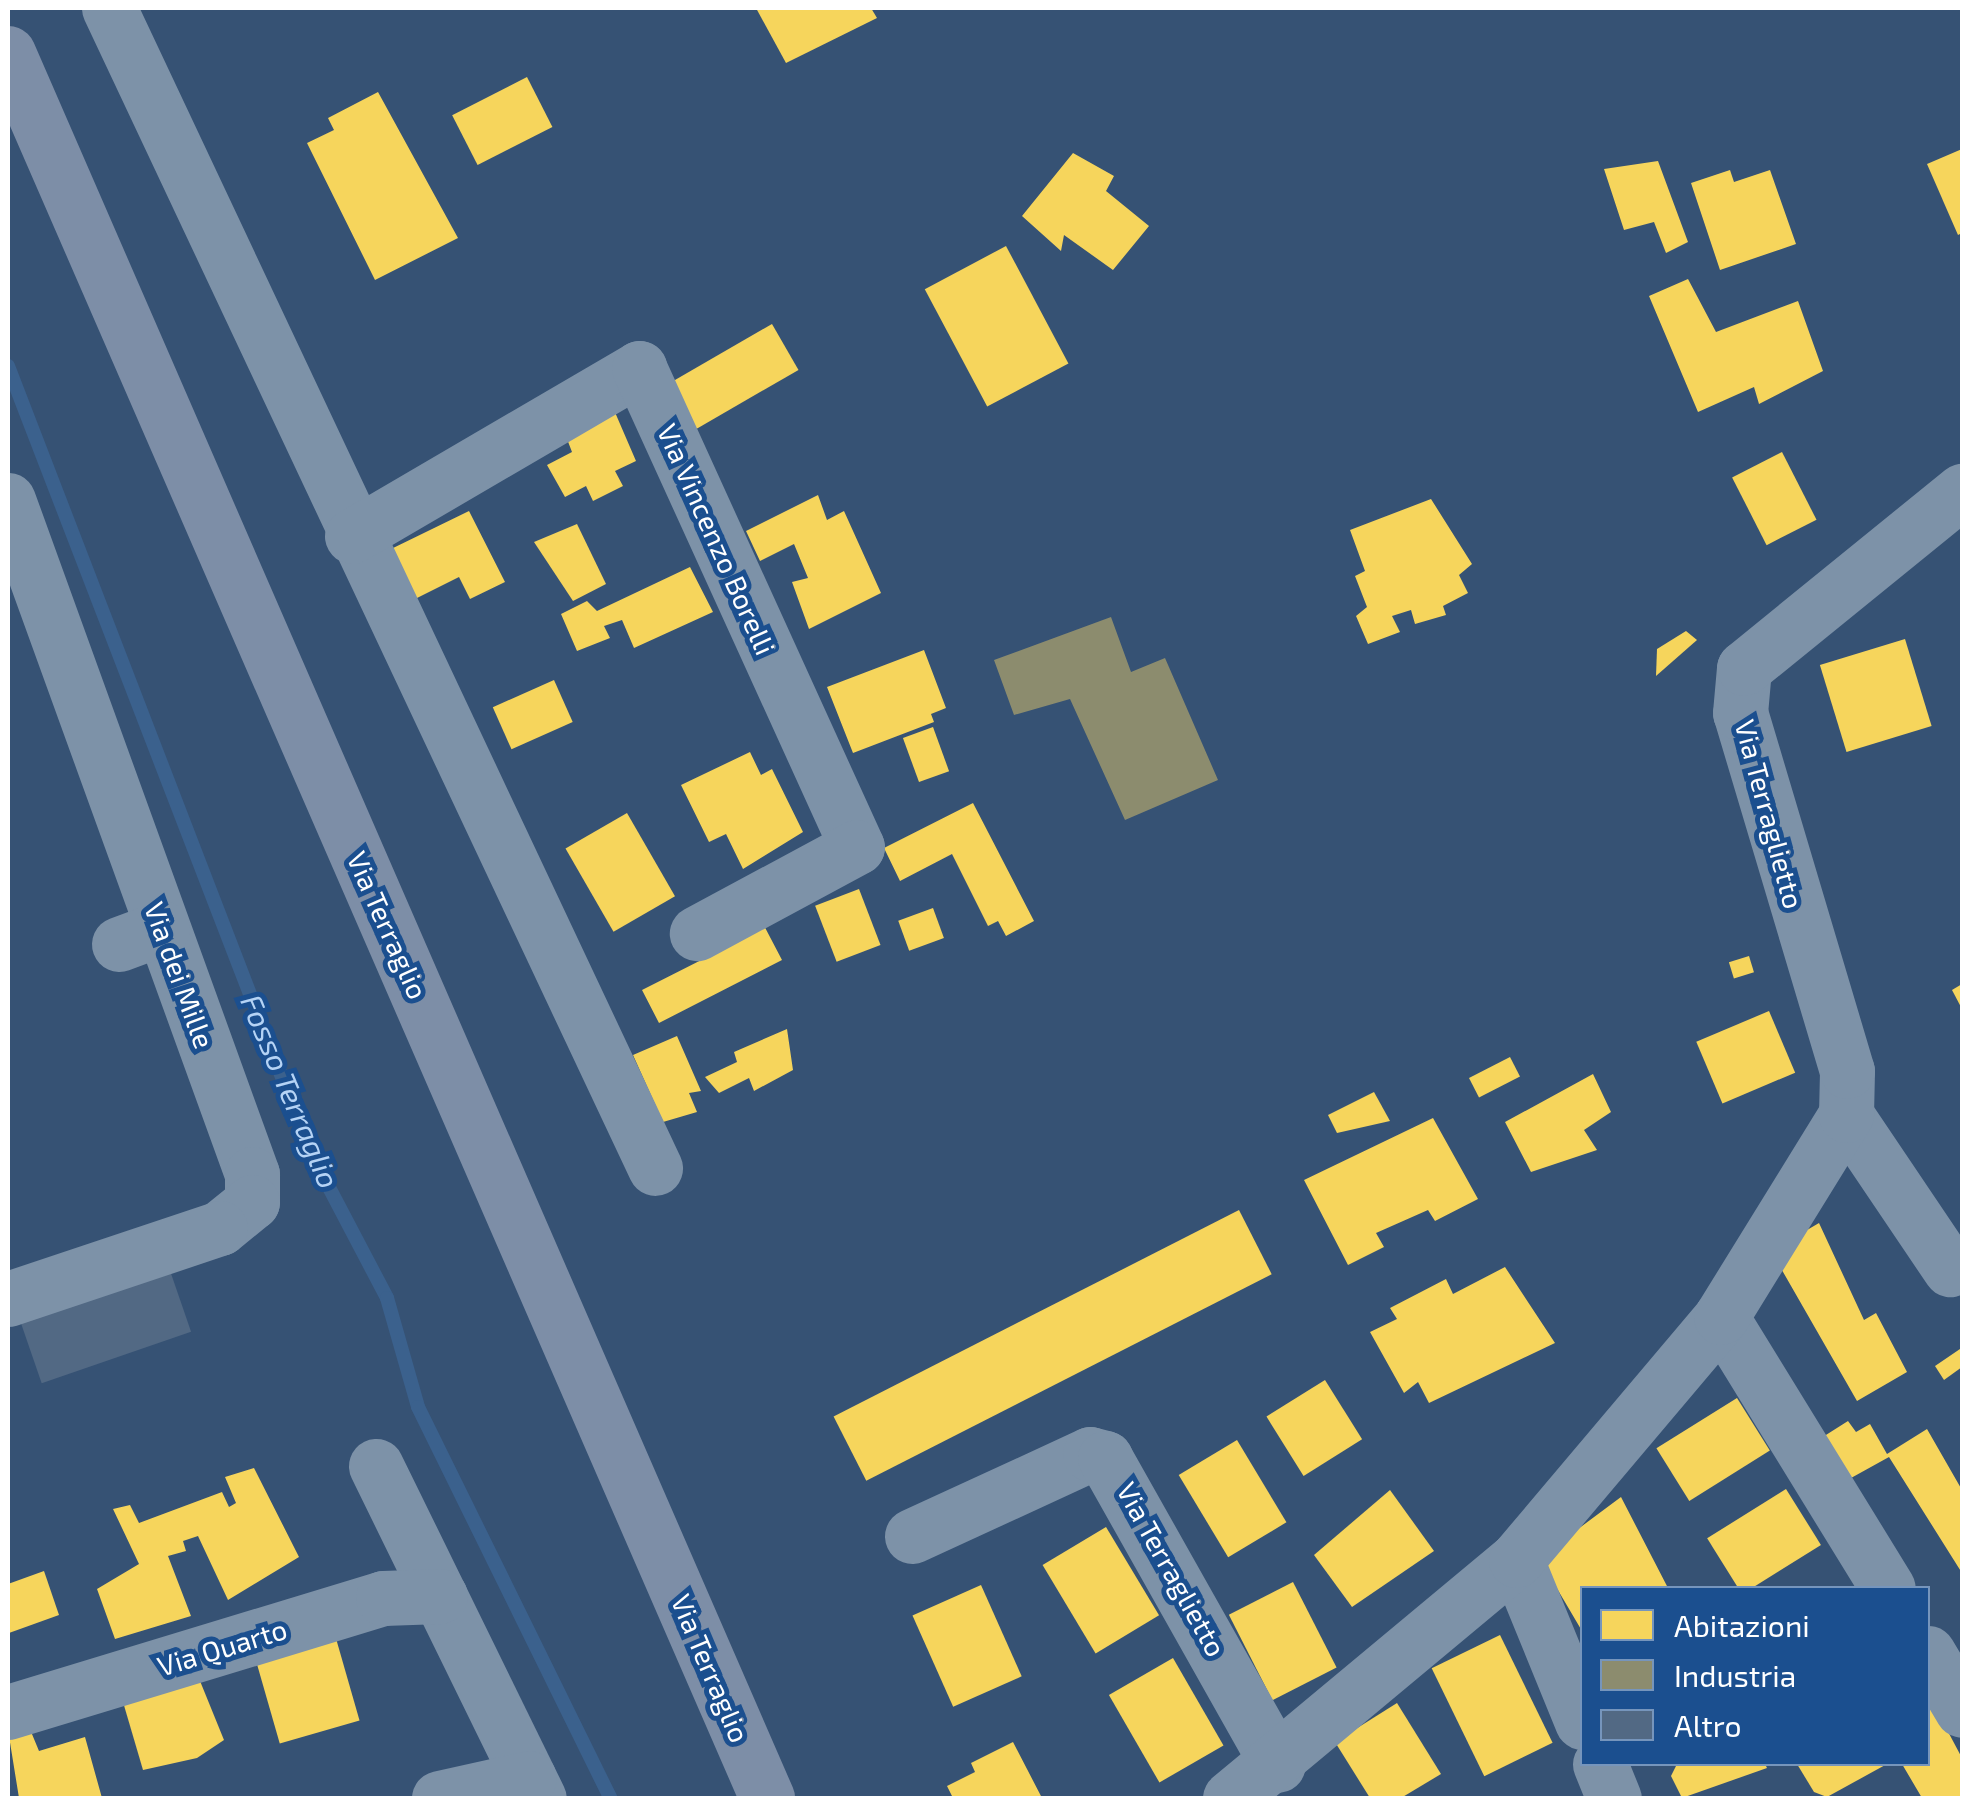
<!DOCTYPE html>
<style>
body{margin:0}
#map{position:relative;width:1970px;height:1806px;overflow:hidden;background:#365274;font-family:"Exo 2",sans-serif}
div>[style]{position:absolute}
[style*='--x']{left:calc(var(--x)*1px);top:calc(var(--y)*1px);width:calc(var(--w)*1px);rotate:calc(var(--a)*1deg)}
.homes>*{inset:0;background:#f6d55c;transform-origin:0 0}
.industry>*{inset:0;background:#8c8c6e}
.stream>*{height:14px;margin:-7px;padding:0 7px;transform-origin:7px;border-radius:7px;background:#3b618d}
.building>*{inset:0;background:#526984;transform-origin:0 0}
.minor>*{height:55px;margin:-27.5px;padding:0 27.5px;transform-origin:27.5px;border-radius:27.5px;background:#7d92a8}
.major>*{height:55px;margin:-27.5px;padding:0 27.5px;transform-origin:27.5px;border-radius:27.5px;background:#7d8ea7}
span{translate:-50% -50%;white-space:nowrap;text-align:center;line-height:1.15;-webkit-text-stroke:10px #1b4f8f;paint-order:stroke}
.street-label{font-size:28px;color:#fff}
.water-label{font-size:30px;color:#b5d3f5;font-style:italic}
.frame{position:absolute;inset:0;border:10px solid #fff;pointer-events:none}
.legend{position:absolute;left:1580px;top:1586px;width:350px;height:180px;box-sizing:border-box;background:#1b4f8f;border:2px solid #7695bc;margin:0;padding:12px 18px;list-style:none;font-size:30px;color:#fff}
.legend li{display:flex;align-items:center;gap:20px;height:50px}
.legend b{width:50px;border:2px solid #7695bc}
</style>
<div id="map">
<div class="homes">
<i style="clip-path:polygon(756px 8px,871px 8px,877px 18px,786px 63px)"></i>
<i style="left:527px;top:77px;width:56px;height:84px;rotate:63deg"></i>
<i style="clip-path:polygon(378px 92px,458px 238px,375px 280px,307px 143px,334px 130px,328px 118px)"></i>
<i style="clip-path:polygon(1962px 149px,1962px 233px,1958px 235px,1927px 164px)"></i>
<i style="clip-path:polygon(1073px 153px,1114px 176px,1106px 191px,1149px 226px,1113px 270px,1064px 235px,1061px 251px,1022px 216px)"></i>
<i style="clip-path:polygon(1658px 161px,1688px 242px,1666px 253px,1654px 222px,1624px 230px,1604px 169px)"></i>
<i style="clip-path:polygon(1730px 170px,1734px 182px,1770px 170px,1796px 244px,1720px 270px,1691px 183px)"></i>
<i style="left:1006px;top:246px;width:133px;height:92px;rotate:62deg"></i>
<i style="clip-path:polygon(1688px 279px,1716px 332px,1798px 301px,1823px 371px,1759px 404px,1754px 387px,1698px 412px,1649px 296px)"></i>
<i style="left:772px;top:324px;width:53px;height:118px;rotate:60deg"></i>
<i style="clip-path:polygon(611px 403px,636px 461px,615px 471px,623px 486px,593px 501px,586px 486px,565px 497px,547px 465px,572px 452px,567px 439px)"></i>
<i style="left:1782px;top:452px;width:76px;height:56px;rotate:63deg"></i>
<i style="clip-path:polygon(818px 495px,827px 520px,844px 511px,881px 593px,809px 629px,792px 582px,808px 578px,794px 544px,760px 561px,746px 531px)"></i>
<i style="clip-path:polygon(1431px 499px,1472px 564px,1459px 575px,1468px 593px,1443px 606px,1446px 615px,1415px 624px,1411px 610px,1392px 616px,1400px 632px,1368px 644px,1356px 616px,1367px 607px,1355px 576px,1365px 571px,1350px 530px)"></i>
<i style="clip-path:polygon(469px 511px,505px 582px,470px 599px,459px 577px,413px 600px,389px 550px)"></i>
<i style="clip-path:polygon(577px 524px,606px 584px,573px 601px,534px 542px)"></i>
<i style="clip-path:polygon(690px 567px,713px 612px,634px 648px,622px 620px,604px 626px,610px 638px,577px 651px,561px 614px,587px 601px,597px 611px)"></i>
<i style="clip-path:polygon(1686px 631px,1697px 640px,1656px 676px,1657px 649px)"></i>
<i style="left:1905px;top:639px;width:91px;height:89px;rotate:73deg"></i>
<i style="clip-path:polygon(924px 650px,946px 708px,931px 714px,934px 722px,853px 753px,827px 687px)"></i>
<i style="left:554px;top:680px;width:46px;height:67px;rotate:66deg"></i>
<i style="left:933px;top:727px;width:47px;height:32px;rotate:70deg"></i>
<i style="clip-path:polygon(750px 752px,761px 775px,772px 769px,803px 832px,743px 869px,726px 834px,709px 842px,681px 785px)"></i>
<i style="clip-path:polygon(973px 803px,1034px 921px,1006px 936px,998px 921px,988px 926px,952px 854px,900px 881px,884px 848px)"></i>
<i style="left:627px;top:813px;width:96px;height:71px;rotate:60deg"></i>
<i style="left:859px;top:889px;width:60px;height:47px;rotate:69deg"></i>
<i style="left:933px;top:908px;width:32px;height:37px;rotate:70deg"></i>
<i style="clip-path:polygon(760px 918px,782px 960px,659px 1023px,642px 990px,725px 948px)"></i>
<i style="left:1749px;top:956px;width:17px;height:21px;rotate:73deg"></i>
<i style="clip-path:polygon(1962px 984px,1962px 1009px,1952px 990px)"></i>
<i style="left:1769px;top:1011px;width:67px;height:79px;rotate:67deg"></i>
<i style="clip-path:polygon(787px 1029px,793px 1070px,754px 1091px,749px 1078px,719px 1093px,705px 1077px,737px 1062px,734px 1052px)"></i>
<i style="clip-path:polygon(677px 1036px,701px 1091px,689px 1093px,697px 1112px,663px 1122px,633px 1055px)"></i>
<i style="left:1510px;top:1057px;width:22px;height:46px;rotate:63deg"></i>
<i style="clip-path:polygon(1593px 1074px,1611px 1112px,1584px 1130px,1597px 1150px,1531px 1172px,1505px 1122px)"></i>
<i style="clip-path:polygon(1374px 1092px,1390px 1121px,1337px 1133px,1328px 1115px)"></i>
<i style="clip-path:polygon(1433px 1118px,1478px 1199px,1435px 1221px,1428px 1210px,1376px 1233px,1384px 1247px,1348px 1265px,1304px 1180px)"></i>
<i style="left:1239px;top:1210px;width:72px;height:455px;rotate:63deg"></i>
<i style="clip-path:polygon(1819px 1223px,1864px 1320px,1876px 1313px,1907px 1372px,1857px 1401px,1771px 1251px)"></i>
<i style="clip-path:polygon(1505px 1267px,1555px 1343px,1429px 1403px,1418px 1382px,1404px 1393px,1370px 1332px,1397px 1319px,1390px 1308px,1446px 1279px,1453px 1294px)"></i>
<i style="clip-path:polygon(1960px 1349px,1962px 1367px,1944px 1380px,1935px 1366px)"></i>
<i style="left:1325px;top:1380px;width:70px;height:69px;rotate:58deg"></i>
<i style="left:1737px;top:1398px;width:62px;height:95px;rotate:58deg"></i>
<i style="clip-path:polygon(1848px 1421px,1856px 1432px,1870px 1424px,1887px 1454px,1927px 1429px,1962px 1490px,1962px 1573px,1889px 1457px,1842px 1483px,1818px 1440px)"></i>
<i style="left:1237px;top:1440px;width:96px;height:68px;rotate:59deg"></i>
<i style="clip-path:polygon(254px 1468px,299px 1557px,228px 1600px,198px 1536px,183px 1541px,186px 1551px,168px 1556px,191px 1616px,115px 1639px,97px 1589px,139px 1564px,113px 1509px,130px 1505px,139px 1523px,222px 1492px,229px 1507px,236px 1503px,225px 1477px)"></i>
<i style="left:1786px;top:1489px;width:66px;height:93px;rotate:58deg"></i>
<i style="clip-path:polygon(1390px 1490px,1434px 1551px,1352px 1607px,1314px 1555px)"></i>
<i style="clip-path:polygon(1621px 1497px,1668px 1588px,1582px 1588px,1582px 1631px,1539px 1558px)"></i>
<i style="left:1106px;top:1527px;width:103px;height:74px;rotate:59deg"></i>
<i style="clip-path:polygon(44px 1571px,59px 1615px,9px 1633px,8px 1584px)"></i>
<i style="left:1293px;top:1582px;width:96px;height:72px;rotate:63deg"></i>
<i style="left:981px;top:1585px;width:100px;height:75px;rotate:66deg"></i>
<i style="left:335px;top:1635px;width:89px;height:83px;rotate:74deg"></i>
<i style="left:1500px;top:1635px;width:120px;height:76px;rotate:64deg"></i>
<i style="left:1173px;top:1658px;width:101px;height:74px;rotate:60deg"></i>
<i style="clip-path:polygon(200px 1681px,224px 1740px,197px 1758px,143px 1770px,123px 1702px)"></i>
<i style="clip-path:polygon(1928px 1694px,1962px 1758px,1962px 1798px,1922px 1798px,1902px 1764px,1928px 1764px)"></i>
<i style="clip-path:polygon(1397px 1703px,1441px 1774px,1401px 1798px,1370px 1798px,1335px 1742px)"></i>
<i style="clip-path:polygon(27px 1722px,39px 1751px,85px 1737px,102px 1798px,19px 1798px,8px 1730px)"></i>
<i style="clip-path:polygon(1013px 1742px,1042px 1798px,953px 1798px,947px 1786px,975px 1772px,971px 1763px)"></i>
<i style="clip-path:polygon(1677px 1764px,1765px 1764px,1767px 1768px,1682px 1798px,1671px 1776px)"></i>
<i style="clip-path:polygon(1797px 1764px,1887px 1764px,1827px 1797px,1814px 1792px)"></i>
</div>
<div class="industry">
<i style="clip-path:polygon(1111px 617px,1131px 672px,1165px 658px,1218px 780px,1125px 820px,1070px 699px,1014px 715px,994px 660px)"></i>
</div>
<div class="stream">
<i style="--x:8;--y:366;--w:846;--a:68.93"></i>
<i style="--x:312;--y:1155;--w:161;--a:62.3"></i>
<i style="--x:387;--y:1298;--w:113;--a:74.1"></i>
<i style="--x:418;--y:1407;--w:436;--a:63.8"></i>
</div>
<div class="building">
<i style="left:166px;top:1259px;width:77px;height:158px;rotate:71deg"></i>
</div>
<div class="minor">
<i style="--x:109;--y:8;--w:1282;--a:64.79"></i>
<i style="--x:8;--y:500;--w:717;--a:70.1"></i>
<i style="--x:252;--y:1174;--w:28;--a:90"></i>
<i style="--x:252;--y:1202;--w:41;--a:140.9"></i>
<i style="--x:220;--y:1228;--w:224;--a:161.5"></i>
<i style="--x:352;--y:536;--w:333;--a:-30.3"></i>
<i style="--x:639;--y:368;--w:526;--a:65.53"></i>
<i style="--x:857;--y:847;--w:182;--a:151.7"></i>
<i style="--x:119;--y:944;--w:46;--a:-20.4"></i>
<i style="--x:1846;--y:1115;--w:186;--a:56"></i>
<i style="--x:1721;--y:1317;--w:318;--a:58.4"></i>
<i style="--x:376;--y:1466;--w:370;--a:63.9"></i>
<i style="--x:912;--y:1536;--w:196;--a:-24.7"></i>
<i style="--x:1090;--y:1454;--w:16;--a:15"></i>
<i style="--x:1105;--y:1458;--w:352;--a:60.6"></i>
<i style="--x:1516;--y:1560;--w:175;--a:67.8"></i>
<i style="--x:1928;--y:1653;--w:66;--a:59.2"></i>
<i style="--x:8;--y:1712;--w:392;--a:-16.9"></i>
<i style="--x:383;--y:1598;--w:57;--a:-2"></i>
<i style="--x:1600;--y:1764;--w:37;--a:68"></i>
<i style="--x:439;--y:1798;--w:92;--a:-12.5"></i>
<i style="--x:1230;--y:1798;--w:372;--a:-39.8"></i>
<i style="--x:1516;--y:1560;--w:318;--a:-49.8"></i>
<i style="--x:1721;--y:1317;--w:238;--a:-58.3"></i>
<i style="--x:1846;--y:1115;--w:44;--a:-88.7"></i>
<i style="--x:1847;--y:1071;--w:374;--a:-106.6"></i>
<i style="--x:1740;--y:713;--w:45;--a:-84.9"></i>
<i style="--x:1744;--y:668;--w:281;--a:-39.1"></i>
</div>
<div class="major">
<i style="--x:8;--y:53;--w:1903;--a:66.49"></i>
</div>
<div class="street-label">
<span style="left:717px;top:539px;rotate:66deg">Via Vincenzo Borelli</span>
<span style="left:1770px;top:814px;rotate:75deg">Via Terraglietto</span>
<span style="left:388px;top:925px;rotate:66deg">Via Terraglio</span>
<span style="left:180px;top:975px;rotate:70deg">Via dei Mille</span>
<span style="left:1172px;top:1569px;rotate:61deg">Via Terraglietto</span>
<span style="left:222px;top:1647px;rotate:-17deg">Via Quarto</span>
<span style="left:711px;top:1668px;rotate:67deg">Via Terraglio</span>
</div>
<div class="water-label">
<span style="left:291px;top:1091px;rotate:67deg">Fosso Terraglio</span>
</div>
<div class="frame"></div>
<ul class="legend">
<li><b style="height:28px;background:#f6d55c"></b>Abitazioni</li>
<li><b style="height:28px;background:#8c8c6e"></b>Industria</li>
<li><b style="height:28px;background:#526984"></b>Altro</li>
</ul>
</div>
